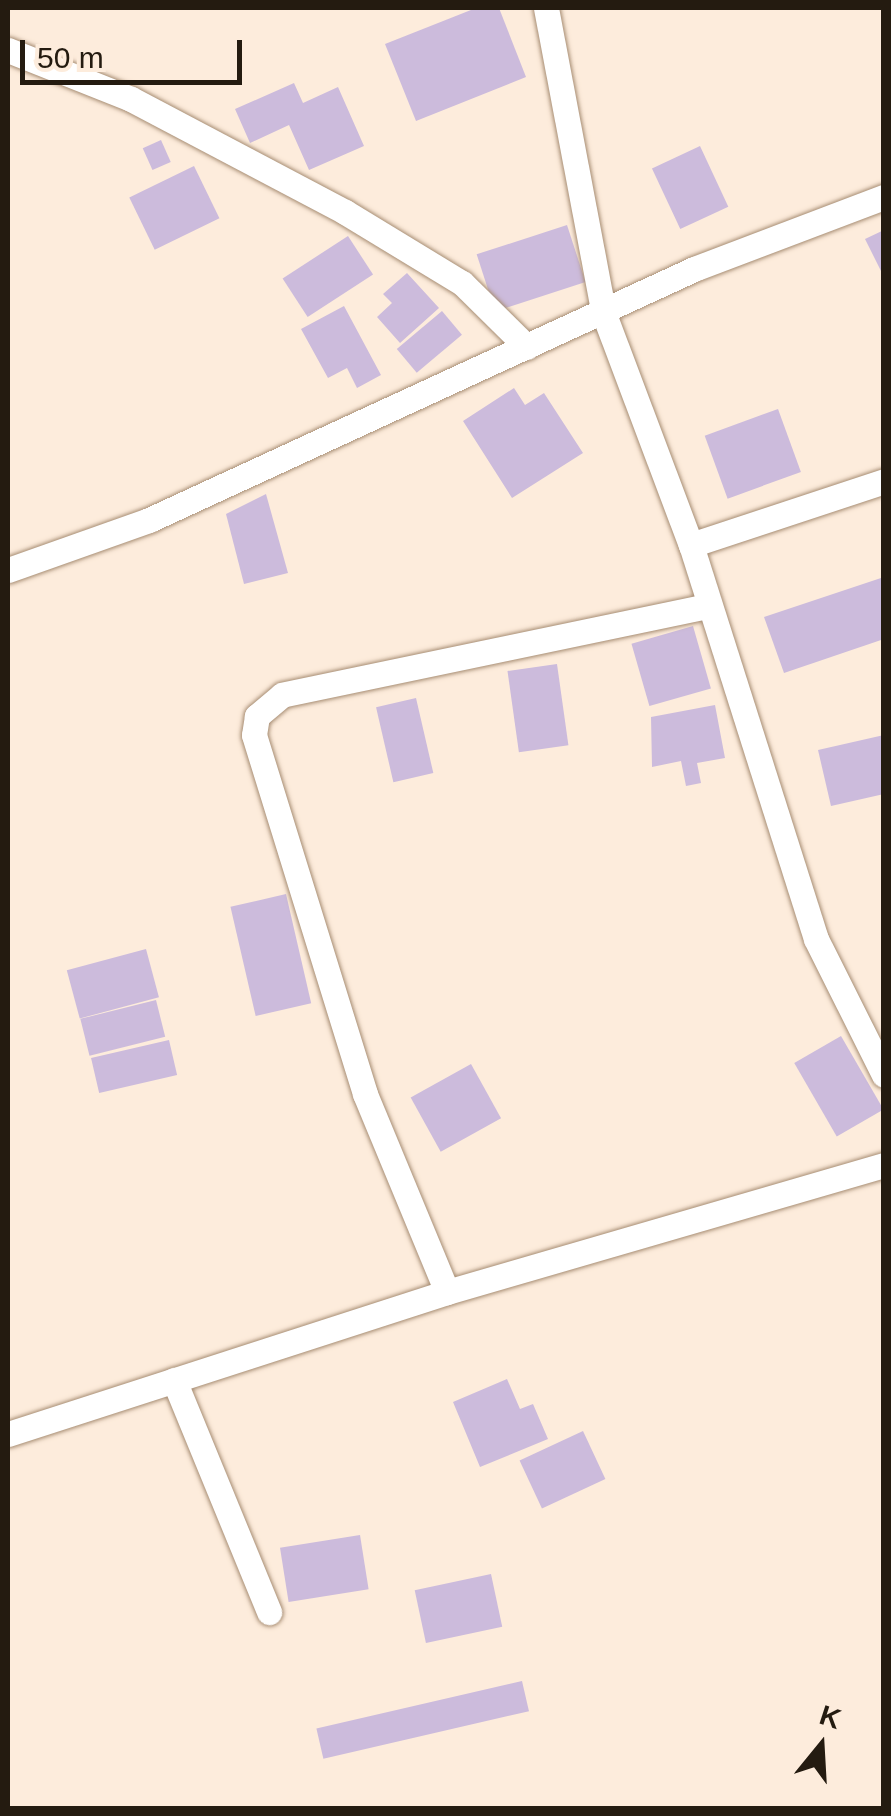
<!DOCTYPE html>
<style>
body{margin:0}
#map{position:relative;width:891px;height:1816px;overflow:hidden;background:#fdecdc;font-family:Helvetica,sans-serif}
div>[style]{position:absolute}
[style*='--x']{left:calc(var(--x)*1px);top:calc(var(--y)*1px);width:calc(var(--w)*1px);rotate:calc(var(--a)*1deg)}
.building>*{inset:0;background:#ccbbdc;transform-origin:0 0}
.roads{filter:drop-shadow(0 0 2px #a78d73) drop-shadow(0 0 2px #a78d73)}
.street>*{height:25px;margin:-12.5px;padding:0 12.5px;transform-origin:12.5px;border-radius:12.5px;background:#fff}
span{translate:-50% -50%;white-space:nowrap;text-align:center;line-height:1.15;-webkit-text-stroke:9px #fdecdc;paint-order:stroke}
.frame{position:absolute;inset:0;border:10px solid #241b10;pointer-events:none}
.north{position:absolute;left:771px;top:1696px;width:100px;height:100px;-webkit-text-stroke:8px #fdecdc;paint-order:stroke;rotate:18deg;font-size:28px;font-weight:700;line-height:40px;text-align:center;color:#241b10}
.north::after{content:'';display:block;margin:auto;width:35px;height:45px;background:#241b10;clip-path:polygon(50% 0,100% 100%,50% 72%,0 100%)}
.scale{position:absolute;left:20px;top:40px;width:222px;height:45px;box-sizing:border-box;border:5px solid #241b10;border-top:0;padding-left:12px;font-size:30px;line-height:35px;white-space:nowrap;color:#241b10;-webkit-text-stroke:8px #fdecdc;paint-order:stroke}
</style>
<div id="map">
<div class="building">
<i style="clip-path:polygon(476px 8px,499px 8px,526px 77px,416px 121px,385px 44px)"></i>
<i style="clip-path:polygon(294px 83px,303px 103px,338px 87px,364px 146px,309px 170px,289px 125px,250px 143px,235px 109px)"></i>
<i style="left:161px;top:140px;width:24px;height:20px;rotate:66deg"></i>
<i style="left:700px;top:146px;width:67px;height:53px;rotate:65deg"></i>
<i style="left:194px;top:166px;width:58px;height:72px;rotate:64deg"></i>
<i style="left:567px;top:225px;width:60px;height:95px;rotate:72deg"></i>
<i style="clip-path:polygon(884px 230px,884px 277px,865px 239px)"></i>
<i style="left:348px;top:236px;width:46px;height:78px;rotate:57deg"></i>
<i style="clip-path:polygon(407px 273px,439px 308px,400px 343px,377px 317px,392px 303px,383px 294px)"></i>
<i style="clip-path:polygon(344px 306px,381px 375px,357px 388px,347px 368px,328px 378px,301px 329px)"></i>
<i style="left:442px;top:311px;width:31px;height:59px;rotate:50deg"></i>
<i style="clip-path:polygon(514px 388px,525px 405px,544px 393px,583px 453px,512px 498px,463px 421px)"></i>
<i style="left:778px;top:409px;width:67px;height:78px;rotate:70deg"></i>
<i style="clip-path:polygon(266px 494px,288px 573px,244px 584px,226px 514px)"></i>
<i style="clip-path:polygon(884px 577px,884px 639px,784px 673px,764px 617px)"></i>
<i style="left:693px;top:626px;width:65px;height:64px;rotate:74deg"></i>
<i style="left:557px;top:664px;width:82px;height:50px;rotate:82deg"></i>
<i style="left:416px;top:698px;width:77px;height:41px;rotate:77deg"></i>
<i style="clip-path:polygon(715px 705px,725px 758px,697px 763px,701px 783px,686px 786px,681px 761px,652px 767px,651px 717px)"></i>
<i style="clip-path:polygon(884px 735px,884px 794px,831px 806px,818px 750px)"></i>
<i style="left:286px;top:894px;width:112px;height:57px;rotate:77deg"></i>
<i style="left:146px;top:949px;width:50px;height:82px;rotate:75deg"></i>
<i style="left:156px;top:1000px;width:38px;height:78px;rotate:76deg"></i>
<i style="left:841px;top:1036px;width:85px;height:54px;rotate:60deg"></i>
<i style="left:169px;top:1040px;width:36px;height:80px;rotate:77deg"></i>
<i style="left:471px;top:1064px;width:62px;height:69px;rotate:61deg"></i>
<i style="clip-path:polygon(507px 1379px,520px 1409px,533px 1404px,548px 1439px,480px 1467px,453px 1402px)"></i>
<i style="left:583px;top:1431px;width:53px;height:70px;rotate:65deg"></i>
<i style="left:360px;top:1535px;width:55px;height:81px;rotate:81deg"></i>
<i style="left:491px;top:1574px;width:54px;height:78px;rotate:78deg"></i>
<i style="left:522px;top:1681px;width:31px;height:211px;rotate:77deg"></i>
</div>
<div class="roads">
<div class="street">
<i style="--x:546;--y:8;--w:311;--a:79.3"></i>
<i style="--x:604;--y:314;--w:247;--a:69.4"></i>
<i style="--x:691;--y:545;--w:413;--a:72.4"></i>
<i style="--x:816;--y:939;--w:152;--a:63.4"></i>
<i style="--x:8;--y:50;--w:132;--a:21.7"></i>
<i style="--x:131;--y:99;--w:242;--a:27.8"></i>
<i style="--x:345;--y:212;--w:137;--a:31.3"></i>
<i style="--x:462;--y:283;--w:91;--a:44.6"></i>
<i style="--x:691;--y:545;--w:203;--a:-18.3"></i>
<i style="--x:8;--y:570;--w:150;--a:-19.5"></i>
<i style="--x:149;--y:520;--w:600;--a:-24.73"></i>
<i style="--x:694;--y:269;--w:203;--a:-20.8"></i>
<i style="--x:707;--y:606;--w:434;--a:168.2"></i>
<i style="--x:282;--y:695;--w:33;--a:140"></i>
<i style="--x:257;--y:716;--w:19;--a:99"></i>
<i style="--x:254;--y:735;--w:376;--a:72.8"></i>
<i style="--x:365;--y:1094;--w:214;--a:67.5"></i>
<i style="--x:447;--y:1292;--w:455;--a:-16.2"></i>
<i style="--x:174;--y:1380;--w:251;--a:67.7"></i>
<i style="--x:8;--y:1434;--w:461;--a:-17.9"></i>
</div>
</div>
<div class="frame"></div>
<div class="north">K</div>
<div class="scale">50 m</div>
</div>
